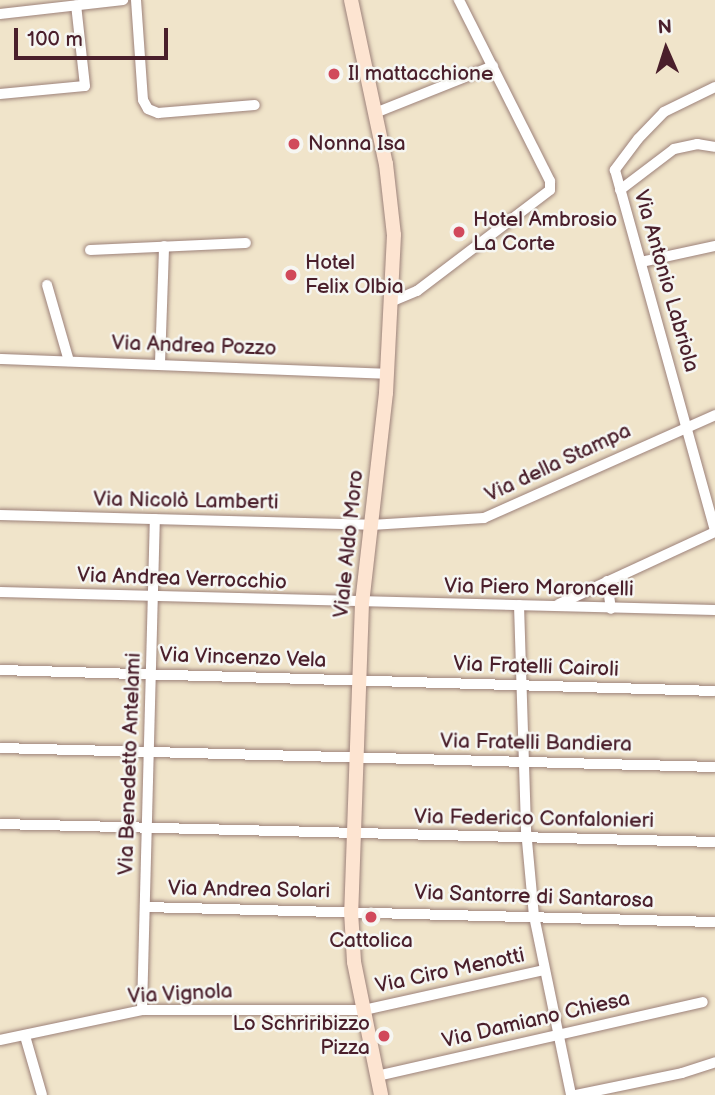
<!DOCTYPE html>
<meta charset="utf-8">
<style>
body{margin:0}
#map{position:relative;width:715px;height:1095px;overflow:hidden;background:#f0e4ca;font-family:"Balsamiq Sans",sans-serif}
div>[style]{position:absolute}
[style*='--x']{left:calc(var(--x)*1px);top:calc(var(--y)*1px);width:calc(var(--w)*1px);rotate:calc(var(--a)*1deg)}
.roads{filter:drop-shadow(0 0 2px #9d827a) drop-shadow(0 0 2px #9d827a)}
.minor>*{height:10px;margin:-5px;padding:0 5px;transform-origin:5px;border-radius:5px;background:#fff}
.secondary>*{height:14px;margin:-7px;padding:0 7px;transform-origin:7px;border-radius:7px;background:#fde4d1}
.dots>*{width:19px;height:19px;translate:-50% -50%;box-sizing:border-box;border:4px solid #f6f6f2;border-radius:50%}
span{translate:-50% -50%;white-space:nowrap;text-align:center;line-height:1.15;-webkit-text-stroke:5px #f6f6f2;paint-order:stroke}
.poi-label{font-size:21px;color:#4a1f2b}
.left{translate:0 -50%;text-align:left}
.right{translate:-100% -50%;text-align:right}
.street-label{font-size:21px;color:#4a1f2b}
.north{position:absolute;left:631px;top:14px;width:70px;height:70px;-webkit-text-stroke:5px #f6f6f2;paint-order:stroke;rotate:357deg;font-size:19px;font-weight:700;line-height:28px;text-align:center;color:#4a1f2b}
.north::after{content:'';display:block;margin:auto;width:24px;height:32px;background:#4a1f2b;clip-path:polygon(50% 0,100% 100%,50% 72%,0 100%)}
.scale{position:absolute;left:14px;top:28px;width:154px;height:32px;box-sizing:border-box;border:4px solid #4a1f2b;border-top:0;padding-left:9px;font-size:21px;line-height:24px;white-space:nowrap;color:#4a1f2b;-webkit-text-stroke:5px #f6f6f2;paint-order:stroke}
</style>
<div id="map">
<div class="roads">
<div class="minor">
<i style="--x:136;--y:0;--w:100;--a:86"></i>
<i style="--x:143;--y:100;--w:10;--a:61"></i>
<i style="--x:148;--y:109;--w:11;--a:22"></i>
<i style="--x:158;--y:113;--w:97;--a:-4.7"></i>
<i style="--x:0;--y:14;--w:124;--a:-6.5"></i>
<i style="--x:715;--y:87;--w:57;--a:153.9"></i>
<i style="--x:664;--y:112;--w:37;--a:134"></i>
<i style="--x:638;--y:139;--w:39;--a:127"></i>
<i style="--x:615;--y:170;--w:375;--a:74.5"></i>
<i style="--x:0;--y:94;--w:85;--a:-5.4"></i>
<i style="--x:85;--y:86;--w:81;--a:-96.3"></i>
<i style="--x:375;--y:113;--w:127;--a:-21.7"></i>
<i style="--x:620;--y:190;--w:68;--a:-37.2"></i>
<i style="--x:674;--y:149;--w:24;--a:-12"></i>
<i style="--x:697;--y:144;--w:18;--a:9"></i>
<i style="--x:90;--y:250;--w:156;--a:-2.6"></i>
<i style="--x:641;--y:262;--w:76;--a:-12.2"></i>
<i style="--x:47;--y:285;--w:79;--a:73.9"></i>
<i style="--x:393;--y:301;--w:26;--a:-23"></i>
<i style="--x:417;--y:291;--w:167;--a:-37.2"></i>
<i style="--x:550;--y:190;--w:9;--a:-90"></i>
<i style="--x:550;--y:181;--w:203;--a:-116.7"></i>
<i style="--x:0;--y:359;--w:387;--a:2.2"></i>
<i style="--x:160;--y:363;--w:117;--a:-88"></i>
<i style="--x:0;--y:515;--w:371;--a:1.5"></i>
<i style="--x:371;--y:525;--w:113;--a:-3.5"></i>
<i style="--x:484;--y:518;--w:253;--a:-24"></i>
<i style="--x:607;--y:581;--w:28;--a:82"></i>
<i style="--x:0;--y:592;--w:715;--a:1.44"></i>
<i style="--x:559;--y:604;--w:172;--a:-24.8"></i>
<i style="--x:519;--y:605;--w:225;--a:88.2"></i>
<i style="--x:526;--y:830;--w:86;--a:84.7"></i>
<i style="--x:534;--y:916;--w:183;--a:78.3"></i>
<i style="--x:0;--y:670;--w:715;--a:1.68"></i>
<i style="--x:0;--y:748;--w:715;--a:1.52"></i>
<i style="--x:0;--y:824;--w:715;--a:1.44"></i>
<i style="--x:145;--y:907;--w:570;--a:1.51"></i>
<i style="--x:142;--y:1010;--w:491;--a:-88.5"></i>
<i style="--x:25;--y:1036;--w:61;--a:73.9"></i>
<i style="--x:0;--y:1040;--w:145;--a:-11.9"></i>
<i style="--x:142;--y:1010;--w:222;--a:0"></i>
<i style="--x:364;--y:1010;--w:185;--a:-12.5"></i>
<i style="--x:377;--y:1076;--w:334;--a:-12.8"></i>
<i style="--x:576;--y:1095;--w:108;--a:-11.7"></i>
<i style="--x:682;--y:1073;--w:35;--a:-18"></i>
</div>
<div class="secondary">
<i style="--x:351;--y:0;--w:168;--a:78"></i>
<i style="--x:386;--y:164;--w:71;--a:83.6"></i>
<i style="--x:394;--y:235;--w:158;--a:92.9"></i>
<i style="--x:386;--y:393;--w:211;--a:96.5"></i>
<i style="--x:362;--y:603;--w:308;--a:92"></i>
<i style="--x:351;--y:911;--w:51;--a:86.6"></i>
<i style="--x:354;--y:962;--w:136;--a:78.5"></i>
</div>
</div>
<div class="dots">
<i style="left:334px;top:74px;background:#d1495b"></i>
<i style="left:294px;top:144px;background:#d1495b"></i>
<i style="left:459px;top:232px;background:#d1495b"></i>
<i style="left:291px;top:275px;background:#d1495b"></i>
<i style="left:371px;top:917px;background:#d1495b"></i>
<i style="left:384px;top:1036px;background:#d1495b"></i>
</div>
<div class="poi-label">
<span class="left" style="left:348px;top:74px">Il mattacchione</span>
<span class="left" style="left:308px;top:144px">Nonna Isa</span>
<span class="left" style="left:473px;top:232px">Hotel Ambrosio<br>La Corte</span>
<span class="left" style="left:305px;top:275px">Hotel<br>Felix Olbia</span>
<span style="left:371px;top:941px">Cattolica</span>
<span class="right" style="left:370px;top:1036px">Lo Schriribizzo<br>Pizza</span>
</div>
<div class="street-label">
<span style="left:666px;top:281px;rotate:74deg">Via Antonio Labriola</span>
<span style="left:194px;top:346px;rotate:2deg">Via Andrea Pozzo</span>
<span style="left:558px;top:463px;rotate:-25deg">Via della Stampa</span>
<span style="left:186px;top:501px;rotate:1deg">Via Nicolò Lamberti</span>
<span style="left:349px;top:544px;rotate:-84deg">Viale Aldo Moro</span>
<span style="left:182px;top:579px;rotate:2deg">Via Andrea Verrocchio</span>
<span style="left:539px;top:588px;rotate:1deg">Via Piero Maroncelli</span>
<span style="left:243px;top:658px;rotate:2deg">Via Vincenzo Vela</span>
<span style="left:536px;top:667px;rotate:2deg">Via Fratelli Cairoli</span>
<span style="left:536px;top:743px;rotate:1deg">Via Fratelli Bandiera</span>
<span style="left:130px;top:764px;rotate:-88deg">Via Benedetto Antelami</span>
<span style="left:534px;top:819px;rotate:1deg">Via Federico Confalonieri</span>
<span style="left:249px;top:890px;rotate:1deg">Via Andrea Solari</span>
<span style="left:534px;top:897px;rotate:2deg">Via Santorre di Santarosa</span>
<span style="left:450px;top:971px;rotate:-12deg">Via Ciro Menotti</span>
<span style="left:180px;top:994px;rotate:-3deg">Via Vignola</span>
<span style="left:536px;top:1020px;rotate:-13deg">Via Damiano Chiesa</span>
</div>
<div class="north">N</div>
<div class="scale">100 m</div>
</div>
